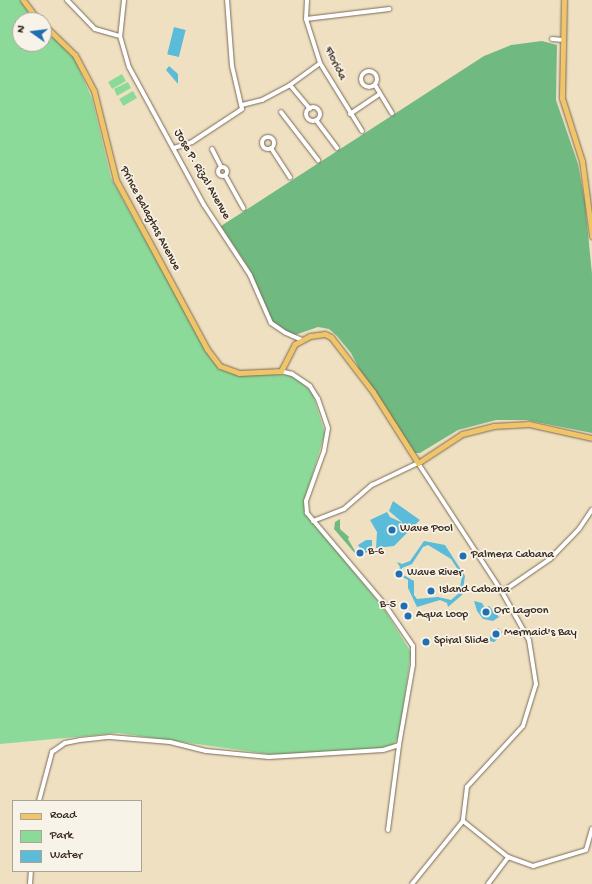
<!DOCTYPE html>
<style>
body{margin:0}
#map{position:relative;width:592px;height:884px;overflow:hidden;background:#f0e0c2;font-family:"Gochi Hand",sans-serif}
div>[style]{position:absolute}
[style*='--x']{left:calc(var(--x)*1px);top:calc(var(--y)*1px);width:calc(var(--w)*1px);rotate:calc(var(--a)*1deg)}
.green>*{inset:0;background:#8bda99;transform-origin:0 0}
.forest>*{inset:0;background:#70ba81}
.water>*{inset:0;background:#5bbcd9;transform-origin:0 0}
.roads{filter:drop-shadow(0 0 1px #7a6a57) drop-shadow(0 0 1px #7a6a57)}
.minor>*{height:4px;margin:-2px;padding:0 2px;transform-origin:2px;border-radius:2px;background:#fff}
.minor>.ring{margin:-2px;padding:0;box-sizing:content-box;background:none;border:4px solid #fff;border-radius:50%}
.major>*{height:5px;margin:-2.5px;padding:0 2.5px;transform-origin:2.5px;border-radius:2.5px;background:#f0c469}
.dots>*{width:11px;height:11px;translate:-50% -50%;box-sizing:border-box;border:2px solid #f7f3e8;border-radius:50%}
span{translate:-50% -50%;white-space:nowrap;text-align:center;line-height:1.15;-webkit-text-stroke:3.5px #f7f3e8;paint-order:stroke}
.street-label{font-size:12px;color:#3b2a1e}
.poi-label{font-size:12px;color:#3b2a1e}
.left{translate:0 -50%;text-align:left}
.right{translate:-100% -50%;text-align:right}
.legend{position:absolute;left:12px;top:800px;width:130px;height:72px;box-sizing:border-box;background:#f7f3e8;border:1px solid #aca397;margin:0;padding:5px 7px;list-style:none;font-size:12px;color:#3b2a1e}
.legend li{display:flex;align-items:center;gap:8px;height:20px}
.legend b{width:20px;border:1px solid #aca397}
.north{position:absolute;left:12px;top:12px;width:40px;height:40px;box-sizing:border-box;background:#f7f3e8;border:1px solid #aca397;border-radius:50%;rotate:284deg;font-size:11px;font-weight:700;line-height:16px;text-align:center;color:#3b2a1e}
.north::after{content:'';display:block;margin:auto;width:14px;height:18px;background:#1f6fb2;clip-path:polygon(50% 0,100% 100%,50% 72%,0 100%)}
</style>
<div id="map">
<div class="green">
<i style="clip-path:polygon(0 0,20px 0,34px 20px,20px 20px,20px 44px,44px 44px,44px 29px,74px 57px,92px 99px,111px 178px,210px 358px,221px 369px,235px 374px,288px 375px,296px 378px,312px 392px,325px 433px,305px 499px,310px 518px,384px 609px,411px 652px,399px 737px,391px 747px,307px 755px,268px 754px,118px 733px,0 744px)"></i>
<i style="left:122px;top:74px;width:8px;height:16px;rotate:60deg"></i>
<i style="clip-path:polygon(128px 82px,131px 88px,117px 96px,114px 89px)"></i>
<i style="left:133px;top:91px;width:8px;height:16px;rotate:60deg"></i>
</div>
<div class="forest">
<i style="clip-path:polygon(542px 41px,557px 45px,556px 100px,578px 164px,585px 203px,592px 274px,592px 433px,526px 420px,496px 420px,458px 430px,420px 453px,415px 453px,364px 378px,351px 353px,337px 336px,329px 329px,318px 327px,295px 335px,287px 332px,272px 321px,250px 270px,221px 226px,484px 56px,511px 45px)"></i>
<i style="clip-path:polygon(340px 519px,340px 529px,349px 537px,348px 539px,359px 558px,334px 529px,335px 522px)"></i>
</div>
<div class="water">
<i style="left:174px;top:27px;width:12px;height:28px;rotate:14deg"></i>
<i style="clip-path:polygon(169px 66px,178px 74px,178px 84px,166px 70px)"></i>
<i style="clip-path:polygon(393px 501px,420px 520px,394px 546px,376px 548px,377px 532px,370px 520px,387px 512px,390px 517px,403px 523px,389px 511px)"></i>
<i style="clip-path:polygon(366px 540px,372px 540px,372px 549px,364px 554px,358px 545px)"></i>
<i style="clip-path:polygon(evenodd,424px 541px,445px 545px,465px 576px,462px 595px,448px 607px,447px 603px,440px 600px,417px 607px,408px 588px,408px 580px,397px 574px,400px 567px,397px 562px,402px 564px,410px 561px,424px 541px,428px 545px,451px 559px,462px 576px,459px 593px,451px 600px,438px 597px,417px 599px,414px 595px,414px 581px,400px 573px,402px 568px,412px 564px,423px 547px,428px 545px)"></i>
<i style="clip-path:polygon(474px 601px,482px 603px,485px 608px,489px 606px,499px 617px,493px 621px,483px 619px,477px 611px)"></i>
<i style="clip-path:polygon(498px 628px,502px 632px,499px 638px,494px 642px,489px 641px,491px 635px)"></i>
</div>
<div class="roads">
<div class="minor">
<i style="--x:67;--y:0;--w:40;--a:46"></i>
<i style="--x:95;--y:29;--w:26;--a:16"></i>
<i style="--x:124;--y:0;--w:36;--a:96"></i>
<i style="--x:120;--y:36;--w:32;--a:74"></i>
<i style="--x:129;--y:67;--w:157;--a:61.5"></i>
<i style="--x:204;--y:205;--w:84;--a:56.7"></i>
<i style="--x:250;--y:275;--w:52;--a:66.4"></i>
<i style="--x:271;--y:323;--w:18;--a:34"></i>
<i style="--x:286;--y:333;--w:17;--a:24"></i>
<i style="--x:307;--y:0;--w:19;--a:93"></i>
<i style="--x:306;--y:19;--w:46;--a:72.3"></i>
<i style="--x:320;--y:63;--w:80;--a:58.3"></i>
<i style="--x:306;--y:19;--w:84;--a:-6.9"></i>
<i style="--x:552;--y:39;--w:11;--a:5"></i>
<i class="ring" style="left:361px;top:71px;width:12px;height:12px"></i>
<i style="--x:290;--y:85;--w:31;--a:50"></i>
<i style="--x:375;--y:85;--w:33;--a:59"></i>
<i style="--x:242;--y:105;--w:21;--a:-14"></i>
<i style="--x:262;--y:100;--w:32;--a:-28"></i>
<i style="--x:290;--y:85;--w:37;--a:-36"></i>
<i class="ring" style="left:306px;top:107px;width:10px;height:10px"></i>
<i style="--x:281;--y:112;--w:61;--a:52.4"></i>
<i style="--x:350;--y:114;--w:36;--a:-34"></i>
<i style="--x:316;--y:120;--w:35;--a:53"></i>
<i class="ring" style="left:262px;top:137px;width:8px;height:8px"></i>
<i style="--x:174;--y:148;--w:19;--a:-18"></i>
<i style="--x:192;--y:142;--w:60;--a:-33.4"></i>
<i style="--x:242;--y:109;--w:44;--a:-103.1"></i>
<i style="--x:232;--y:66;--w:66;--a:-94.3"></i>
<i style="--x:271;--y:148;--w:35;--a:57"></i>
<i style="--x:212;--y:149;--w:20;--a:63"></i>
<i class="ring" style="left:217.5px;top:166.5px;width:5px;height:5px"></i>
<i style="--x:225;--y:175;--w:38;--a:61"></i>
<i style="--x:313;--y:521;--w:33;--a:-21"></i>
<i style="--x:344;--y:509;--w:37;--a:-41"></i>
<i style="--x:372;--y:485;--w:51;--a:-25.6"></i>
<i style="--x:418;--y:463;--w:154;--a:56.9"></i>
<i style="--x:502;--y:592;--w:55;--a:60.6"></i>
<i style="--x:529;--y:640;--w:45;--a:81"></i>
<i style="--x:536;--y:684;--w:44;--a:107.2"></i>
<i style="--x:523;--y:726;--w:83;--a:132.6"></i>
<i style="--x:467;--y:787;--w:34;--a:97"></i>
<i style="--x:463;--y:821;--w:81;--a:129"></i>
<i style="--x:502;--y:592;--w:58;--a:-34.5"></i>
<i style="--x:550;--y:559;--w:42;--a:-46"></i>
<i style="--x:579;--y:529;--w:23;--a:-56"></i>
<i style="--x:39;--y:801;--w:51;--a:-75.1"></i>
<i style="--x:52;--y:752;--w:16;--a:-35"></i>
<i style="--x:65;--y:743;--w:15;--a:-11"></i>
<i style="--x:80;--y:740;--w:30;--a:-6"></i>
<i style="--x:110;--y:737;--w:60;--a:4.8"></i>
<i style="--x:170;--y:742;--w:37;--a:14"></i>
<i style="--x:206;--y:751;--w:63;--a:5.4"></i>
<i style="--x:269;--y:757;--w:114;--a:-3.5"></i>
<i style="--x:383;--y:750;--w:17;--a:-17"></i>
<i style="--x:399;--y:745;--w:81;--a:-80.1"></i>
<i style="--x:413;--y:665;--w:19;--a:-90"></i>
<i style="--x:413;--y:646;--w:50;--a:-124.3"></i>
<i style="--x:385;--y:605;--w:121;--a:-130.3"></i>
<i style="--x:307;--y:513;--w:12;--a:-95"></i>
<i style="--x:306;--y:501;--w:53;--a:-70.2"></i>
<i style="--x:324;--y:451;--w:23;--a:-80"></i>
<i style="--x:328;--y:428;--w:31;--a:-109"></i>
<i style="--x:318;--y:399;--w:15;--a:-122"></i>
<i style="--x:310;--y:386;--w:22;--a:-146"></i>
<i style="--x:292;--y:374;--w:11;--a:-165"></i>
<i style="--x:463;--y:821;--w:58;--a:38.7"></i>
<i style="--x:508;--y:857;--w:27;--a:20"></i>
<i style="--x:533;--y:866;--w:55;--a:-16.8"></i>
<i style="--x:586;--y:850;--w:22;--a:-74"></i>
<i style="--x:388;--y:830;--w:86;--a:-82.6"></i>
<i style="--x:30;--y:884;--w:13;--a:-86"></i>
<i style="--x:488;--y:884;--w:34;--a:-53"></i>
</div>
<div class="major">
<i style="--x:23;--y:0;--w:25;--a:53"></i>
<i style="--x:564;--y:0;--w:98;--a:91.2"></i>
<i style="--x:562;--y:98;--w:66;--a:72.4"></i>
<i style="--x:582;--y:161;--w:76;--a:82.4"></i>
<i style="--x:44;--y:25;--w:43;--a:44.1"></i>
<i style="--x:75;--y:55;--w:41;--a:62.2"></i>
<i style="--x:94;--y:91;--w:92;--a:76.1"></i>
<i style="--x:116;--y:180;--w:192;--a:61.7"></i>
<i style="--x:207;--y:349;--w:21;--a:53"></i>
<i style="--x:220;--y:366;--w:20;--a:20"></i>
<i style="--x:239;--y:373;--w:42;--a:-2.7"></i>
<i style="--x:281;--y:371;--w:30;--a:-63"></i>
<i style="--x:295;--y:344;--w:17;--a:-28"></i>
<i style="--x:310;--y:336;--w:15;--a:-8"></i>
<i style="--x:325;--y:334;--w:7;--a:27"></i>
<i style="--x:331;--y:337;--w:69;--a:52.6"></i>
<i style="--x:373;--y:392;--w:84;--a:57.6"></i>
<i style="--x:418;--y:463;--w:53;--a:-33.4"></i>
<i style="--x:462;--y:434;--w:32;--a:-14"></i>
<i style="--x:493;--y:426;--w:36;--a:-3"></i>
<i style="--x:529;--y:424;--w:65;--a:12.5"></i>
</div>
</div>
<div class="dots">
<i style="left:392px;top:530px;background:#1f6fb2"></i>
<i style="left:360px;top:553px;background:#1f6fb2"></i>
<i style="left:463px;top:556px;background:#1f6fb2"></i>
<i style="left:399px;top:574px;background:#1f6fb2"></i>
<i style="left:431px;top:591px;background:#1f6fb2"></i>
<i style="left:404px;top:606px;background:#1f6fb2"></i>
<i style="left:486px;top:612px;background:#1f6fb2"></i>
<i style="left:408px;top:616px;background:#1f6fb2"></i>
<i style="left:496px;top:634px;background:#1f6fb2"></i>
<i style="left:426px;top:642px;background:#1f6fb2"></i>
</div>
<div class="street-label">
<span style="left:334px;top:64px;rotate:63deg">Florida</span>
<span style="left:201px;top:175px;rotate:60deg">Jose P. Rizal Avenue</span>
<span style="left:149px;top:219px;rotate:62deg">Prince Balagtas Avenue</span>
</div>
<div class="poi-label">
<span class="left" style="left:400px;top:530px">Wave Pool</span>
<span class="left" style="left:368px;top:553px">B-6</span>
<span class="left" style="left:471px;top:556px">Palmera Cabana</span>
<span class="left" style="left:407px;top:574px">Wave River</span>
<span class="left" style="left:439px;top:591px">Island Cabana</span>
<span class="right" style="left:396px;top:606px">B-5</span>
<span class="left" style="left:494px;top:612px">Orc Lagoon</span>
<span class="left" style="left:416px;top:616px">Aqua Loop</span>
<span class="left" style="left:504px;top:634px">Mermaid's Bay</span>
<span class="left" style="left:434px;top:642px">Spiral Slide</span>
</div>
<ul class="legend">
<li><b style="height:5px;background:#f0c469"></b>Road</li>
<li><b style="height:11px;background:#8bda99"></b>Park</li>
<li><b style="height:11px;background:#5bbcd9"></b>Water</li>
</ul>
<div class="north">N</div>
</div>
